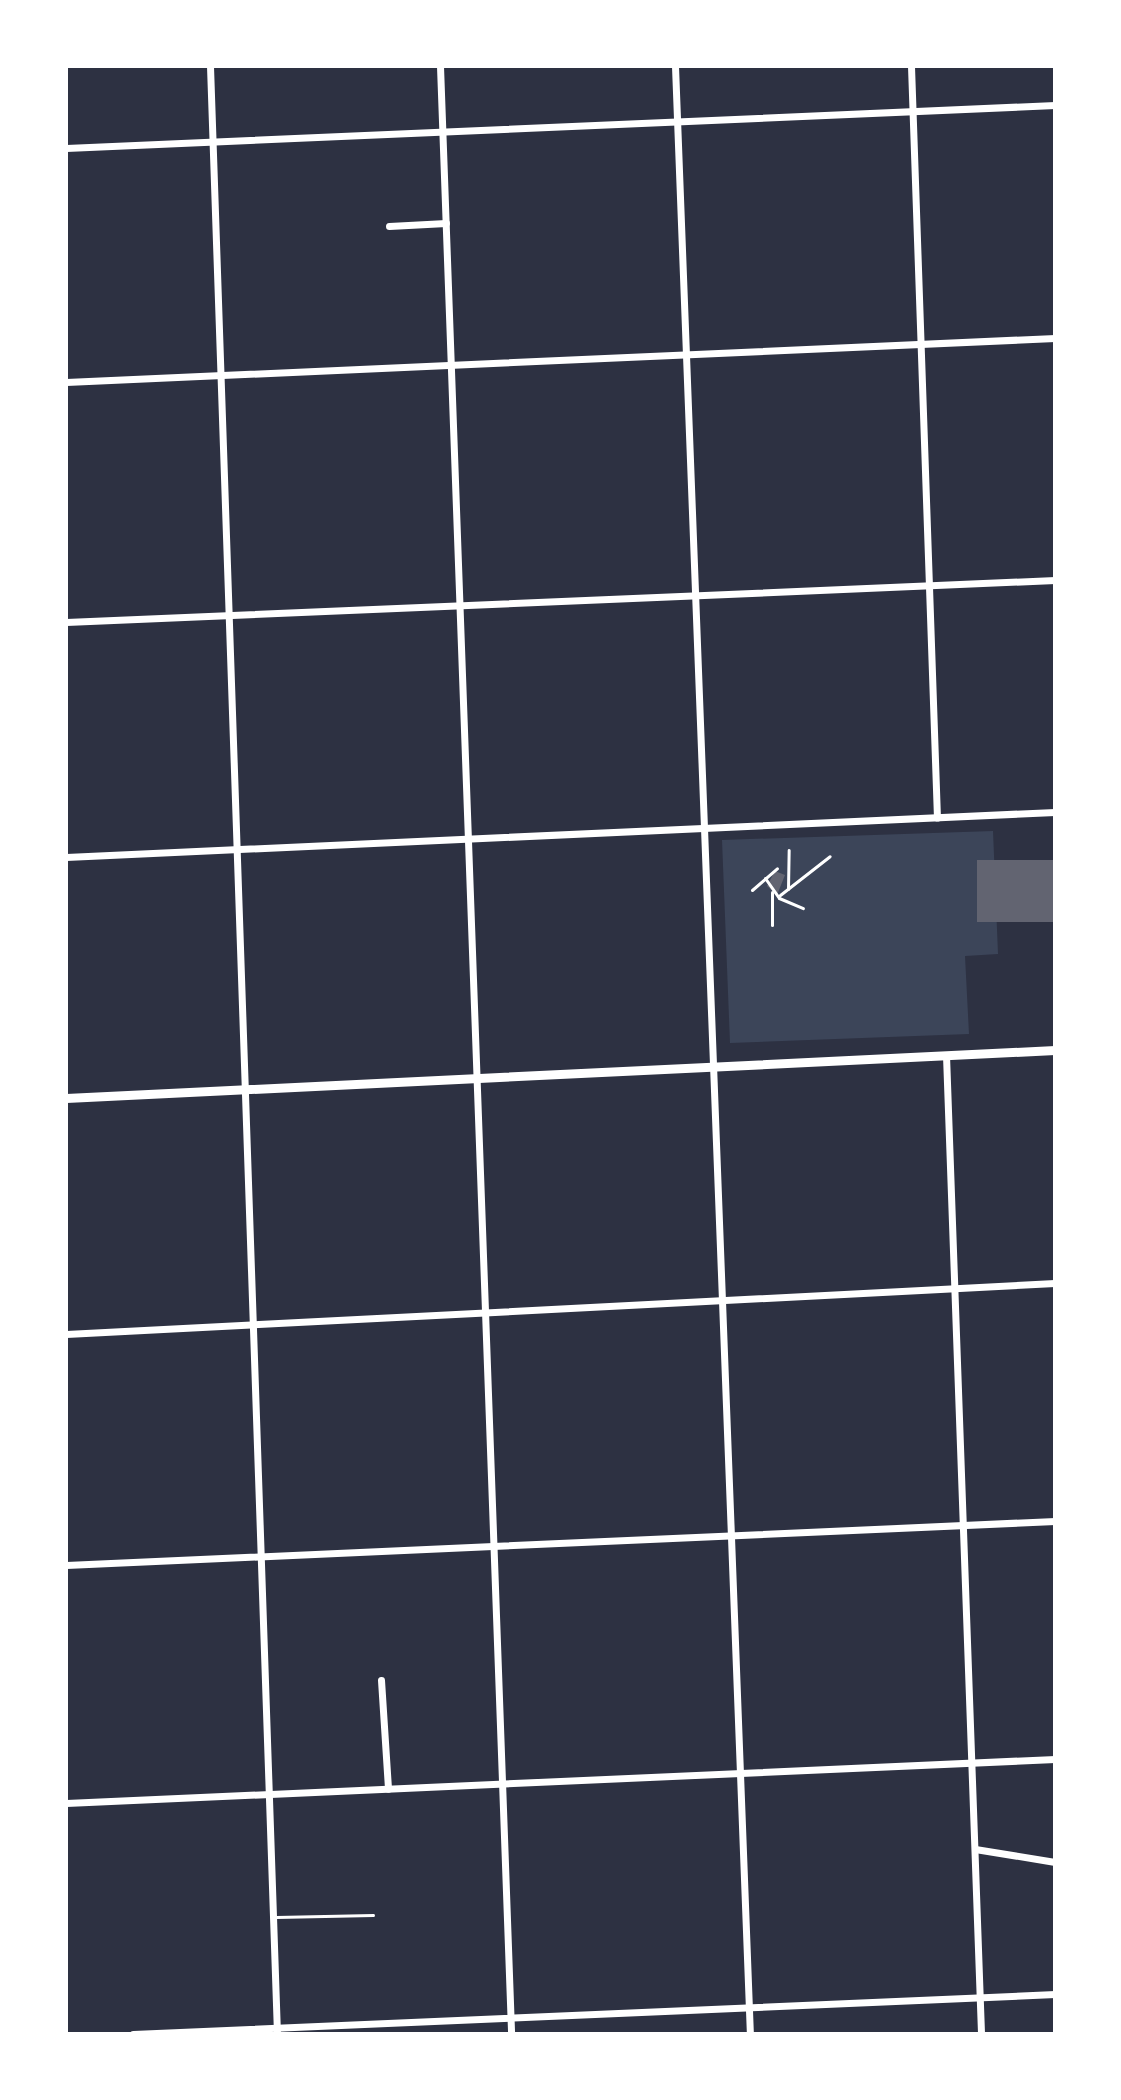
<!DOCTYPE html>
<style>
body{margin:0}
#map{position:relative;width:1121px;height:2100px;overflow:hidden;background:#2d3142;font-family:Arial,sans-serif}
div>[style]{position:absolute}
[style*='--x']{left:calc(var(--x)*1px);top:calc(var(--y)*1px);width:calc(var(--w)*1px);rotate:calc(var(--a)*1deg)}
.green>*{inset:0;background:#3c4559}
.building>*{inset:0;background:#626471;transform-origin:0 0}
.path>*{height:3px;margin:-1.5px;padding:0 1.5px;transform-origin:1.5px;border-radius:1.5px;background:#fff}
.service>*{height:3px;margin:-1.5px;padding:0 1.5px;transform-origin:1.5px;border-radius:1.5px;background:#fff}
.minor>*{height:7px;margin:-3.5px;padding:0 3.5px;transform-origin:3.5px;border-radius:3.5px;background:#fff}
.tertiary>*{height:9px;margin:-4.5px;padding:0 4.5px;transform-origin:4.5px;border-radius:4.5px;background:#fff}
span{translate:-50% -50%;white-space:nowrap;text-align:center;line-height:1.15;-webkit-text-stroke:8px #fff;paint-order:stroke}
.frame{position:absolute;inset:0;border:68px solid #fff;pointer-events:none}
</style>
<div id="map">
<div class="green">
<i style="clip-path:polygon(993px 831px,998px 954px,965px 956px,969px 1034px,730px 1043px,722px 840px)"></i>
</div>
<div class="building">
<i style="left:1055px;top:860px;width:62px;height:78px;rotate:90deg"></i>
<i style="clip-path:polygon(775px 871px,785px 875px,777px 895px,767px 886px)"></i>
</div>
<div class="path">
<i style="--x:765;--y:878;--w:24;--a:55"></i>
<i style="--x:779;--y:898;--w:26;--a:23"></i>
<i style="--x:788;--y:889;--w:39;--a:-89"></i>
<i style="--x:752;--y:890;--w:33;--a:-41"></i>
<i style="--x:772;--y:892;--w:33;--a:90"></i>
<i style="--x:780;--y:895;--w:63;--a:-38"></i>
</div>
<div class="service">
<i style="--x:276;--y:1917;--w:97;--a:-1.2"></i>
</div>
<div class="minor">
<i style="--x:210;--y:66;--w:1969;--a:88.05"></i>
<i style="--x:440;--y:66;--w:1969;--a:87.93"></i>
<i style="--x:675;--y:66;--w:1969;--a:87.82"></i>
<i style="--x:911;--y:66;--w:752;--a:88.02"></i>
<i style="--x:66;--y:148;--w:990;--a:-2.49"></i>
<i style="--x:389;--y:226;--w:57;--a:-3"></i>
<i style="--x:66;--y:382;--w:990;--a:-2.55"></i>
<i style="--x:66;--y:622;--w:990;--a:-2.43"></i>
<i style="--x:66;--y:857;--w:990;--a:-2.61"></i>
<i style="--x:946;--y:1055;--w:980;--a:87.95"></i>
<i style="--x:66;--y:1334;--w:990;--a:-2.95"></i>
<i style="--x:66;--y:1565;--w:990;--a:-2.55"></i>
<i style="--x:381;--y:1680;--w:109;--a:86.3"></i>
<i style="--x:66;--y:1803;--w:990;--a:-2.55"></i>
<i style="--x:975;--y:1849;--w:81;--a:9.2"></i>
<i style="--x:133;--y:2034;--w:923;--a:-2.48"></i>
</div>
<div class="tertiary">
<i style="--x:66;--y:1098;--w:990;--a:-2.78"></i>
</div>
<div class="frame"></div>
</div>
